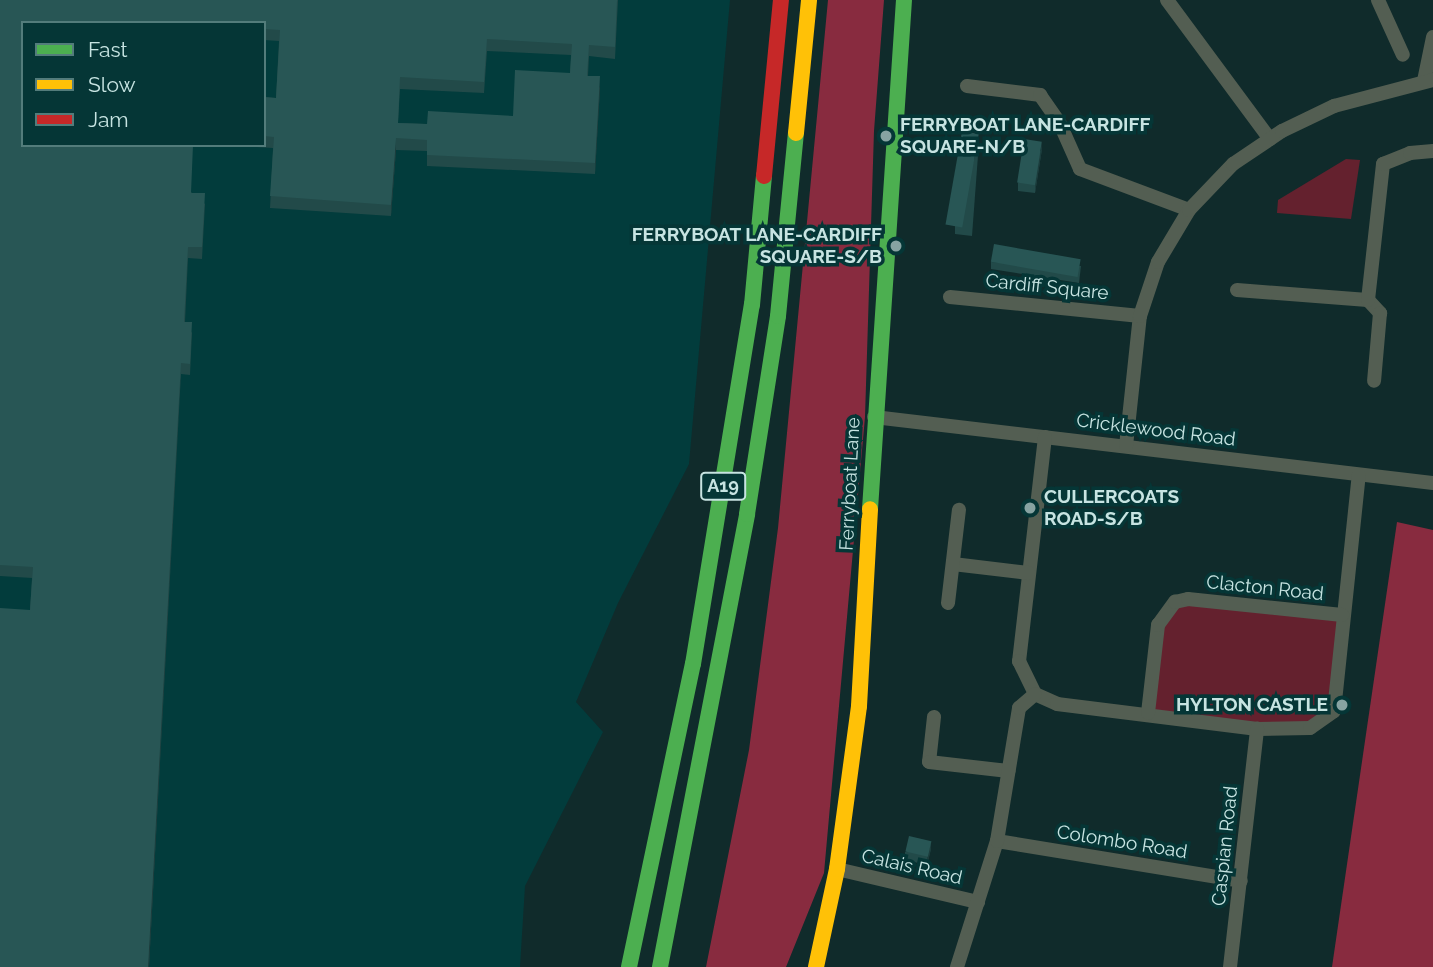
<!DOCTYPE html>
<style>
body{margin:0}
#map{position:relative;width:1433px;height:967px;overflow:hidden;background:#102b2b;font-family:Raleway,sans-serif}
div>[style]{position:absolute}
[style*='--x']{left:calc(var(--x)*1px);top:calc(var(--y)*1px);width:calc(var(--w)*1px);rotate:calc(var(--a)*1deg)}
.built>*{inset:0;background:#023c3c}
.green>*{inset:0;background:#64212e}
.forest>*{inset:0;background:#882b3f}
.street>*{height:14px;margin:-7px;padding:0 7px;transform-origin:7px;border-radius:7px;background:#535e52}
.fast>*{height:16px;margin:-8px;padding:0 8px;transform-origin:8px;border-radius:8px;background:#4caf50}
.slow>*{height:16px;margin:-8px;padding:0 8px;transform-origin:8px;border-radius:8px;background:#ffc107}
.jam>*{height:16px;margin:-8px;padding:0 8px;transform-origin:8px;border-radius:8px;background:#c62828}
.wall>*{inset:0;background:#224a49}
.shaded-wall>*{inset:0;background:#1c3c3c}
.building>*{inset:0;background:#285655;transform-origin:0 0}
.dots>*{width:19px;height:19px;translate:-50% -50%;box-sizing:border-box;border:4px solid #053636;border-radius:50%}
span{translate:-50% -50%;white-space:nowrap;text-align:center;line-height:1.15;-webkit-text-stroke:7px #053636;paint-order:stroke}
.shield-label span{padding:2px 5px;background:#053636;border:2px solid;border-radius:5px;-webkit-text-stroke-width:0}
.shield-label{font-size:18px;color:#c7e4e2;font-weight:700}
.poi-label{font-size:19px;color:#c7e4e2;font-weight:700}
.left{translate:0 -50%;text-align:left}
.right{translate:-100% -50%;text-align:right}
.street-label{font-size:19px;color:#c7e4e2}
.legend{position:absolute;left:21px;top:21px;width:245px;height:126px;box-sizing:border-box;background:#053636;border:2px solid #537c7b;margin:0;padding:9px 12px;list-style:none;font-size:21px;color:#c7e4e2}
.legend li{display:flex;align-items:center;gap:14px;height:35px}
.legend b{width:35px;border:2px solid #537c7b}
</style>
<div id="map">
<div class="built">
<i style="clip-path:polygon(evenodd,0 0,730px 0,689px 464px,618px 603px,576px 702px,603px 732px,525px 886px,520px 967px,0 967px,0 0,23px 23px,264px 23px,264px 145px,23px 145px,23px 23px)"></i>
</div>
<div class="green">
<i style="clip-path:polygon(1346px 159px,1360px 160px,1351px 219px,1277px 213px,1278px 200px)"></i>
<i style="clip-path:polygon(1175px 602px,1342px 615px,1338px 695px,1310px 728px,1148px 713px,1158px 625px)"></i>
</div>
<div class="forest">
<i style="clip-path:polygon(828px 0,884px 0,874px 131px,865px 417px,824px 873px,786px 967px,706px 967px,749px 750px,778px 528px)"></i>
<i style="clip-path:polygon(1397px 522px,1433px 530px,1433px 967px,1332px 967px)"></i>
</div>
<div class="street">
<i style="--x:1167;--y:0;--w:173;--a:53.5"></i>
<i style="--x:1378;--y:0;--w:60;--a:65.6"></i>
<i style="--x:1424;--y:81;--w:45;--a:-78.4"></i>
<i style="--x:967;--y:86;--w:74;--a:7"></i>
<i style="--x:1040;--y:95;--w:35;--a:55"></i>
<i style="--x:1060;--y:124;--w:49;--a:66"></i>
<i style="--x:1080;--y:169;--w:116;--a:20.6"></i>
<i style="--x:1237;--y:290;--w:131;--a:4.4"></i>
<i style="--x:1368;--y:300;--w:18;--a:47"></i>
<i style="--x:1380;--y:313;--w:68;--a:95"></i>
<i style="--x:950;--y:297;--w:191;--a:5.7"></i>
<i style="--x:1368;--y:300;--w:137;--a:-83.7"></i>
<i style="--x:1383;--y:164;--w:29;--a:-22"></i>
<i style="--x:1410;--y:153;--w:23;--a:-5"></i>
<i style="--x:874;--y:417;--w:563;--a:6.73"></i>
<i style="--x:1045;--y:437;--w:226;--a:96.6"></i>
<i style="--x:1019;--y:661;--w:37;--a:64"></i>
<i style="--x:1035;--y:694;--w:24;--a:24"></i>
<i style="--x:1057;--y:704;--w:202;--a:7.1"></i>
<i style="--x:1257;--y:729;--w:53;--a:-1.1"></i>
<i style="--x:1310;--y:728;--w:29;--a:-35"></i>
<i style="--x:1334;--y:711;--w:237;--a:-84"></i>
<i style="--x:1126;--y:446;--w:131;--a:-83.9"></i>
<i style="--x:1140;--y:316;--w:57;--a:-71.6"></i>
<i style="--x:1158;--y:262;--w:61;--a:-59.2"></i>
<i style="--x:1189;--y:210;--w:64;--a:-46.3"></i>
<i style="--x:1233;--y:164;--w:59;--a:-34"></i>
<i style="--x:1282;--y:131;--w:58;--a:-25.7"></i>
<i style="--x:1334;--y:106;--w:102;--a:-14.7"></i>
<i style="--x:953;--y:564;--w:76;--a:6.8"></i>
<i style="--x:948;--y:603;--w:94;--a:-83.3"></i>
<i style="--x:1148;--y:713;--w:89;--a:-83.5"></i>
<i style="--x:1158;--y:625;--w:29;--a:-54"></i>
<i style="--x:1175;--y:602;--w:13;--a:-13"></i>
<i style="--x:1188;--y:599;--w:155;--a:5.9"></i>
<i style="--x:934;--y:717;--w:45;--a:96.3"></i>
<i style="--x:929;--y:762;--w:80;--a:6.5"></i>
<i style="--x:997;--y:841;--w:247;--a:9.3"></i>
<i style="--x:837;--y:869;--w:145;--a:13.2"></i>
<i style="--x:957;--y:967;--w:132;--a:-72.4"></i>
<i style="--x:997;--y:841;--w:135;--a:-80.6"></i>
<i style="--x:1019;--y:708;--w:21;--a:-41"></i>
<i style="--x:1230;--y:967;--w:240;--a:-83.5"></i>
</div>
<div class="fast">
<i style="--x:870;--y:509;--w:510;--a:-86.18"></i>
<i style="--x:629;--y:967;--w:310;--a:-78.1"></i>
<i style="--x:693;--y:664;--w:364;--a:-80.7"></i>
<i style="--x:752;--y:305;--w:130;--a:-84.7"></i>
<i style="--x:660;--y:967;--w:461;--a:-79.1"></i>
<i style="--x:747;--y:514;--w:200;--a:-81.1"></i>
<i style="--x:778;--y:316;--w:184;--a:-84.4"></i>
</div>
<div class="slow">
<i style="--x:796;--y:133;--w:134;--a:-84.4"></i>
<i style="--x:816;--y:967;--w:100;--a:-77.9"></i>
<i style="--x:837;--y:869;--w:164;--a:-82.3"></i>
<i style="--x:859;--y:706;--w:197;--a:-86.8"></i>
</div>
<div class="jam">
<i style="--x:764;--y:176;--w:177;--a:-84.5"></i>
</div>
<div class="wall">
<i style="clip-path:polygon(evenodd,0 0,618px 0,615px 59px,589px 56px,588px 76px,600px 88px,595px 174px,427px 166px,427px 151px,396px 150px,391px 216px,270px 208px,273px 148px,256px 147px,256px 145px,264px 145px,264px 97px,276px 98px,279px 41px,264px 40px,264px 23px,23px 23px,192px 193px,205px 204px,202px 259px,188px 258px,185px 322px,192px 333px,190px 375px,181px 374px,149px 967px,0 967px,30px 610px,32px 578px,0 576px,0 0,487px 51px,571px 55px,570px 73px,513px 116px,427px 124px,398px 123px,400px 89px,484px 93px,487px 51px)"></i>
<i style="clip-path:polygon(979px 142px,972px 236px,955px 234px,955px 226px)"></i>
<i style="clip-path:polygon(1042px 149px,1035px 193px,1018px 191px,1018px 183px)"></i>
<i style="clip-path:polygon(991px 262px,1081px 266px,1079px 283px,991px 269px)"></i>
<i style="clip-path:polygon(931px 849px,927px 865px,905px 860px,905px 852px)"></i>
</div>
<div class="shaded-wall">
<i style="clip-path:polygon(600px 76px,600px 88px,595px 174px,595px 163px)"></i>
<i style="clip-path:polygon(396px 138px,396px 150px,391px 216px,391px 205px)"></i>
<i style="clip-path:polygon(1042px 142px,1042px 149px,1035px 193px,1035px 186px)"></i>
<i style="clip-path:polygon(181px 363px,149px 967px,148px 967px)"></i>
<i style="clip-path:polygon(931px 841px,931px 849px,927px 865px,927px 858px)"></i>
</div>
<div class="building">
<i style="clip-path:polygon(evenodd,0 0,617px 0,615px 47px,589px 45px,587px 76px,600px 76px,595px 163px,427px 155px,427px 140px,396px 138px,391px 205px,270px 196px,274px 137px,264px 136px,264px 97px,276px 98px,280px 30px,264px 29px,264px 23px,23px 23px,23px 145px,193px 145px,191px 193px,205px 193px,202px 247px,188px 247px,184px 322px,192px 322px,190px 364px,181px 363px,148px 967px,0 967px,0 608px,30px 610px,33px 567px,0 565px,0 0,487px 39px,572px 44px,570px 73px,515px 70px,513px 116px,428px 111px,427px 124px,398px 123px,400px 77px,484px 82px,487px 39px)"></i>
<i style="left:962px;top:131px;width:17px;height:95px;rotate:10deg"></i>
<i style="left:1024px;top:139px;width:18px;height:44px;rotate:9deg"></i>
<i style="left:994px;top:244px;width:88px;height:18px;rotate:10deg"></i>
<i style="left:909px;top:836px;width:23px;height:16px;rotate:13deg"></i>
</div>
<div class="dots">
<i style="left:886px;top:136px;background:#87a3a2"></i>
<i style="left:896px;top:246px;background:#87a3a2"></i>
<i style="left:1030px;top:508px;background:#87a3a2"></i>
<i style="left:1342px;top:705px;background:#87a3a2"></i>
</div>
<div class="shield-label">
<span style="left:723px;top:486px">A19</span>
</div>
<div class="poi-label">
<span class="left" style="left:900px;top:136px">FERRYBOAT LANE-CARDIFF<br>SQUARE-N/B</span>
<span class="right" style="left:882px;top:246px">FERRYBOAT LANE-CARDIFF<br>SQUARE-S/B</span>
<span class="left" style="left:1044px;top:508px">CULLERCOATS<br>ROAD-S/B</span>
<span class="right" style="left:1328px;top:705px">HYLTON CASTLE</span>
</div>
<div class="street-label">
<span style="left:1047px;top:287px;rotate:6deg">Cardiff Square</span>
<span style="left:1156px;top:430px;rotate:7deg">Cricklewood Road</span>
<span style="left:850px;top:484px;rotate:-87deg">Ferryboat Lane</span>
<span style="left:1265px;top:588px;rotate:6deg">Clacton Road</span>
<span style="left:1122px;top:842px;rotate:9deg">Colombo Road</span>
<span style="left:1225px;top:846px;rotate:-84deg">Caspian Road</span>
<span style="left:912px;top:867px;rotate:13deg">Calais Road</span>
</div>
<ul class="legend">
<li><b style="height:9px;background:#4caf50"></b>Fast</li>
<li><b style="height:9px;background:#ffc107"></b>Slow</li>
<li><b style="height:9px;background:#c62828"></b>Jam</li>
</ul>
</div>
